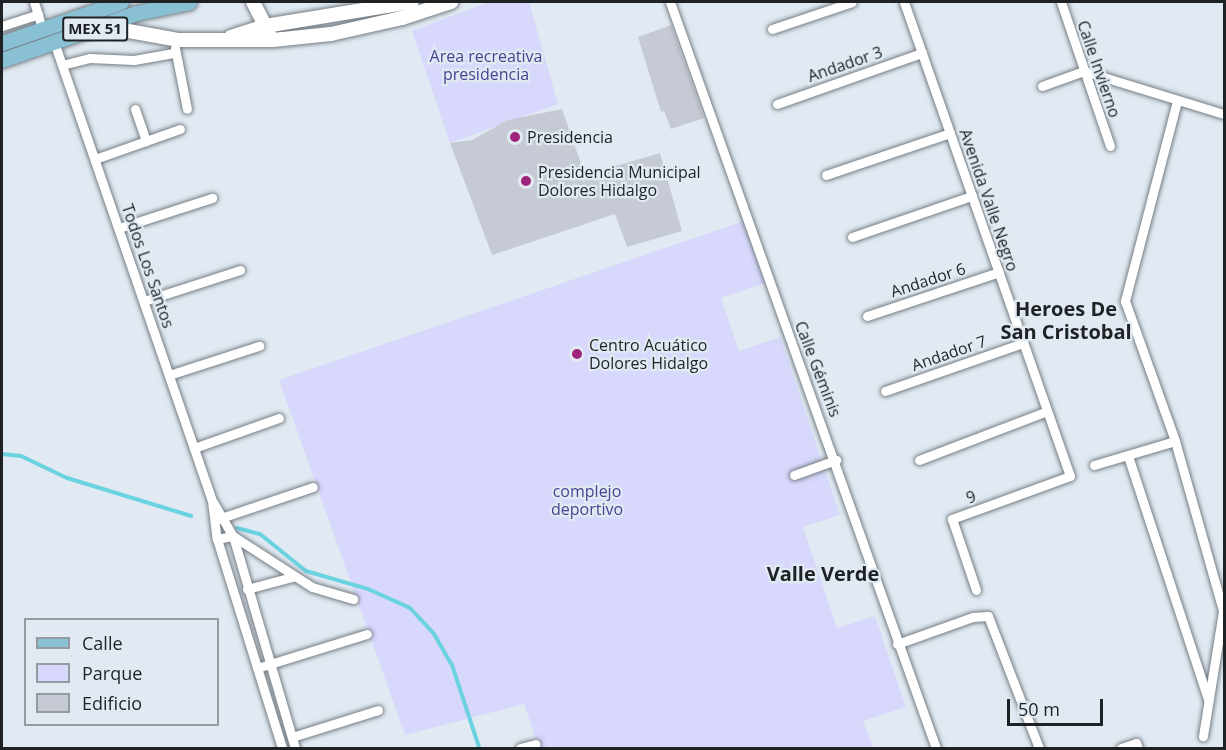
<!DOCTYPE html>
<meta charset="utf-8">
<style>
body{margin:0}
#map{position:relative;width:1226px;height:750px;overflow:hidden;background:#e1eaf2;font-family:"Open Sans",sans-serif}
div>[style]{position:absolute}
[style*='--x']{left:calc(var(--x)*1px);top:calc(var(--y)*1px);width:calc(var(--w)*1px);rotate:calc(var(--a)*1deg)}
.green>*{inset:0;background:#d7d8fc}
.stream>*{height:4px;margin:-2px;padding:0 2px;transform-origin:2px;border-radius:2px;background:#6bd2df}
.building>*{inset:0;background:#c6cad4}
.roads{filter:drop-shadow(0 0 2px #767e85) drop-shadow(0 0 2px #767e85)}
.street>*{height:9px;margin:-4.5px;padding:0 4.5px;transform-origin:4.5px;border-radius:4.5px;background:#fff}
.secondary>*{height:14px;margin:-7px;padding:0 7px;transform-origin:7px;border-radius:7px;background:#fff}
.primary>*{height:15px;margin:-7.5px;padding:0 7.5px;transform-origin:7.5px;border-radius:7.5px;background:#8ac0d4}
.dots>*{width:16px;height:16px;translate:-50% -50%;box-sizing:border-box;border:3px solid #e1eaf2;border-radius:50%}
span{translate:-50% -50%;white-space:nowrap;text-align:center;line-height:1.15;-webkit-text-stroke:4.5px #e1eaf2;paint-order:stroke}
.shield-label span{padding:2px 4px;background:#e1eaf2;border:2px solid;border-radius:4px;-webkit-text-stroke-width:0}
.shield-label{font-size:15px;color:#1f2225;font-weight:700}
.park-label{font-size:16px;color:#494292}
.street-label{font-size:16px;color:#1f2225}
.poi-label{font-size:16px;color:#1f2225}
.left{translate:0 -50%;text-align:left}
.quarter-label{font-size:20px;color:#1f2225;font-weight:700}
.frame{position:absolute;inset:0;border:3px solid #1f2225;pointer-events:none}
.legend{position:absolute;left:24px;top:618px;width:195px;height:108px;box-sizing:border-box;background:#e1eaf2;border:2px solid #939aa0;margin:0;padding:8px 10px;list-style:none;font-size:18px;color:#1f2225}
.legend li{display:flex;align-items:center;gap:12px;height:30px}
.legend b{width:30px;border:2px solid #939aa0}
.scale{position:absolute;left:1007px;top:699px;width:96px;height:27px;box-sizing:border-box;border:3px solid #1f2225;border-top:0;padding-left:8px;font-size:18px;line-height:21px;white-space:nowrap;color:#1f2225;-webkit-text-stroke:4px #e1eaf2;paint-order:stroke}
</style>
<div id="map">
<div class="green">
<i style="clip-path:polygon(489px 2px,529px 2px,558px 104px,450px 143px,412px 31px)"></i>
<i style="clip-path:polygon(744px 221px,765px 283px,721px 298px,739px 351px,780px 337px,840px 515px,803px 527px,837px 628px,875px 616px,906px 707px,863px 721px,874px 748px,539px 748px,524px 704px,405px 735px,279px 380px)"></i>
</div>
<div class="stream">
<i style="--x:2;--y:454;--w:19;--a:6"></i>
<i style="--x:21;--y:456;--w:51;--a:25.6"></i>
<i style="--x:67;--y:478;--w:130;--a:17"></i>
<i style="--x:237;--y:528;--w:24;--a:15"></i>
<i style="--x:260;--y:534;--w:59;--a:38.8"></i>
<i style="--x:306;--y:571;--w:65;--a:16.2"></i>
<i style="--x:368;--y:589;--w:46;--a:24.3"></i>
<i style="--x:410;--y:608;--w:35;--a:47"></i>
<i style="--x:434;--y:634;--w:36;--a:60"></i>
<i style="--x:452;--y:665;--w:86;--a:71.8"></i>
</div>
<div class="building">
<i style="clip-path:polygon(671px 25px,704px 118px,671px 129px,664px 111px,661px 112px,638px 37px)"></i>
<i style="clip-path:polygon(562px 109px,585px 175px,660px 153px,682px 231px,627px 247px,615px 214px,492px 255px,450px 143px,472px 140px,508px 120px)"></i>
</div>
<div class="roads">
<div class="street">
<i style="--x:34;--y:2;--w:28;--a:73"></i>
<i style="--x:670;--y:2;--w:792;--a:70.38"></i>
<i style="--x:904;--y:2;--w:502;--a:70.7"></i>
<i style="--x:1070;--y:476;--w:126;--a:160"></i>
<i style="--x:952;--y:519;--w:75;--a:71.3"></i>
<i style="--x:1061;--y:2;--w:152;--a:71.2"></i>
<i style="--x:2;--y:26;--w:38;--a:-18"></i>
<i style="--x:772;--y:29;--w:84;--a:-18.6"></i>
<i style="--x:54;--y:42;--w:485;--a:71"></i>
<i style="--x:212;--y:501;--w:38;--a:83"></i>
<i style="--x:217;--y:539;--w:219;--a:72.7"></i>
<i style="--x:175;--y:48;--w:62;--a:78.9"></i>
<i style="--x:62;--y:65;--w:29;--a:-14"></i>
<i style="--x:90;--y:58;--w:44;--a:2.6"></i>
<i style="--x:134;--y:60;--w:40;--a:-10"></i>
<i style="--x:1042;--y:86;--w:45;--a:-19.7"></i>
<i style="--x:1084;--y:71;--w:146;--a:17.1"></i>
<i style="--x:1177;--y:101;--w:207;--a:104.6"></i>
<i style="--x:1125;--y:301;--w:149;--a:70.3"></i>
<i style="--x:1175;--y:441;--w:177;--a:74.2"></i>
<i style="--x:1223;--y:611;--w:127;--a:99.1"></i>
<i style="--x:777;--y:104;--w:154;--a:-19.4"></i>
<i style="--x:135;--y:109;--w:34;--a:71"></i>
<i style="--x:95;--y:159;--w:90;--a:-19.4"></i>
<i style="--x:826;--y:175;--w:131;--a:-18.7"></i>
<i style="--x:119;--y:228;--w:98;--a:-17.9"></i>
<i style="--x:852;--y:237;--w:127;--a:-18.9"></i>
<i style="--x:144;--y:301;--w:101;--a:-17.9"></i>
<i style="--x:867;--y:316;--w:139;--a:-18.4"></i>
<i style="--x:169;--y:375;--w:95;--a:-17.9"></i>
<i style="--x:885;--y:391;--w:146;--a:-19.2"></i>
<i style="--x:194;--y:448;--w:90;--a:-19.4"></i>
<i style="--x:1128;--y:456;--w:256;--a:71.8"></i>
<i style="--x:919;--y:460;--w:137;--a:-20.9"></i>
<i style="--x:1094;--y:465;--w:84;--a:-16.5"></i>
<i style="--x:794;--y:475;--w:45;--a:-19.7"></i>
<i style="--x:213;--y:502;--w:39;--a:60"></i>
<i style="--x:233;--y:536;--w:221;--a:73.7"></i>
<i style="--x:218;--y:519;--w:100;--a:-18.6"></i>
<i style="--x:217;--y:539;--w:16;--a:-11"></i>
<i style="--x:233;--y:536;--w:94;--a:32.8"></i>
<i style="--x:312;--y:587;--w:43;--a:16.3"></i>
<i style="--x:247;--y:589;--w:47;--a:-14.9"></i>
<i style="--x:897;--y:644;--w:81;--a:-19.6"></i>
<i style="--x:973;--y:617;--w:15;--a:-4"></i>
<i style="--x:988;--y:616;--w:142;--a:68.9"></i>
<i style="--x:257;--y:668;--w:115;--a:-17.2"></i>
<i style="--x:292;--y:737;--w:90;--a:-17.4"></i>
<i style="--x:520;--y:748;--w:16;--a:-14"></i>
<i style="--x:1121;--y:748;--w:16;--a:-18"></i>
<i style="--x:1136;--y:743;--w:5;--a:68"></i>
</div>
<div class="secondary">
<i style="--x:253;--y:2;--w:35;--a:63"></i>
<i style="--x:101;--y:26;--w:78;--a:10.3"></i>
<i style="--x:178;--y:40;--w:95;--a:0"></i>
<i style="--x:273;--y:40;--w:58;--a:-5.9"></i>
<i style="--x:331;--y:34;--w:73;--a:-12.7"></i>
<i style="--x:402;--y:18;--w:52;--a:-18.1"></i>
<i style="--x:231;--y:37;--w:36;--a:-18"></i>
<i style="--x:265;--y:26;--w:149;--a:-9.3"></i>
</div>
<div class="primary">
<i style="--x:2;--y:43;--w:126;--a:-19"></i>
<i style="--x:2;--y:60;--w:142;--a:-19.3"></i>
<i style="--x:136;--y:13;--w:54;--a:-11.7"></i>
</div>
</div>
<div class="dots">
<i style="left:515px;top:137px;background:#9f257c"></i>
<i style="left:526px;top:181px;background:#9f257c"></i>
<i style="left:577px;top:354px;background:#9f257c"></i>
</div>
<div class="shield-label">
<span style="left:95px;top:29px">MEX 51</span>
</div>
<div class="park-label">
<span style="left:486px;top:65px">Area recreativa<br>presidencia</span>
<span style="left:587px;top:500px">complejo<br>deportivo</span>
</div>
<div class="street-label">
<span style="left:845px;top:64px;rotate:-19deg">Andador 3</span>
<span style="left:1099px;top:69px;rotate:71deg">Calle Invierno</span>
<span style="left:989px;top:200px;rotate:71deg">Avenida Valle Negro</span>
<span style="left:148px;top:266px;rotate:71deg">Todos Los Santos</span>
<span style="left:928px;top:280px;rotate:-18deg">Andador 6</span>
<span style="left:949px;top:353px;rotate:-19deg">Andador 7</span>
<span style="left:818px;top:369px;rotate:69deg">Calle Géminis</span>
<span style="left:971px;top:497px;rotate:-20deg">9</span>
</div>
<div class="poi-label">
<span class="left" style="left:527px;top:137px">Presidencia</span>
<span class="left" style="left:538px;top:181px">Presidencia Municipal<br>Dolores Hidalgo</span>
<span class="left" style="left:589px;top:354px">Centro Acuático<br>Dolores Hidalgo</span>
</div>
<div class="quarter-label">
<span style="left:1066px;top:320px">Heroes De<br>San Cristobal</span>
<span style="left:823px;top:573px">Valle Verde</span>
</div>
<div class="frame"></div>
<ul class="legend">
<li><b style="height:8px;background:#8ac0d4"></b>Calle</li>
<li><b style="height:16px;background:#d7d8fc"></b>Parque</li>
<li><b style="height:16px;background:#c6cad4"></b>Edificio</li>
</ul>
<div class="scale">50 m</div>
</div>
